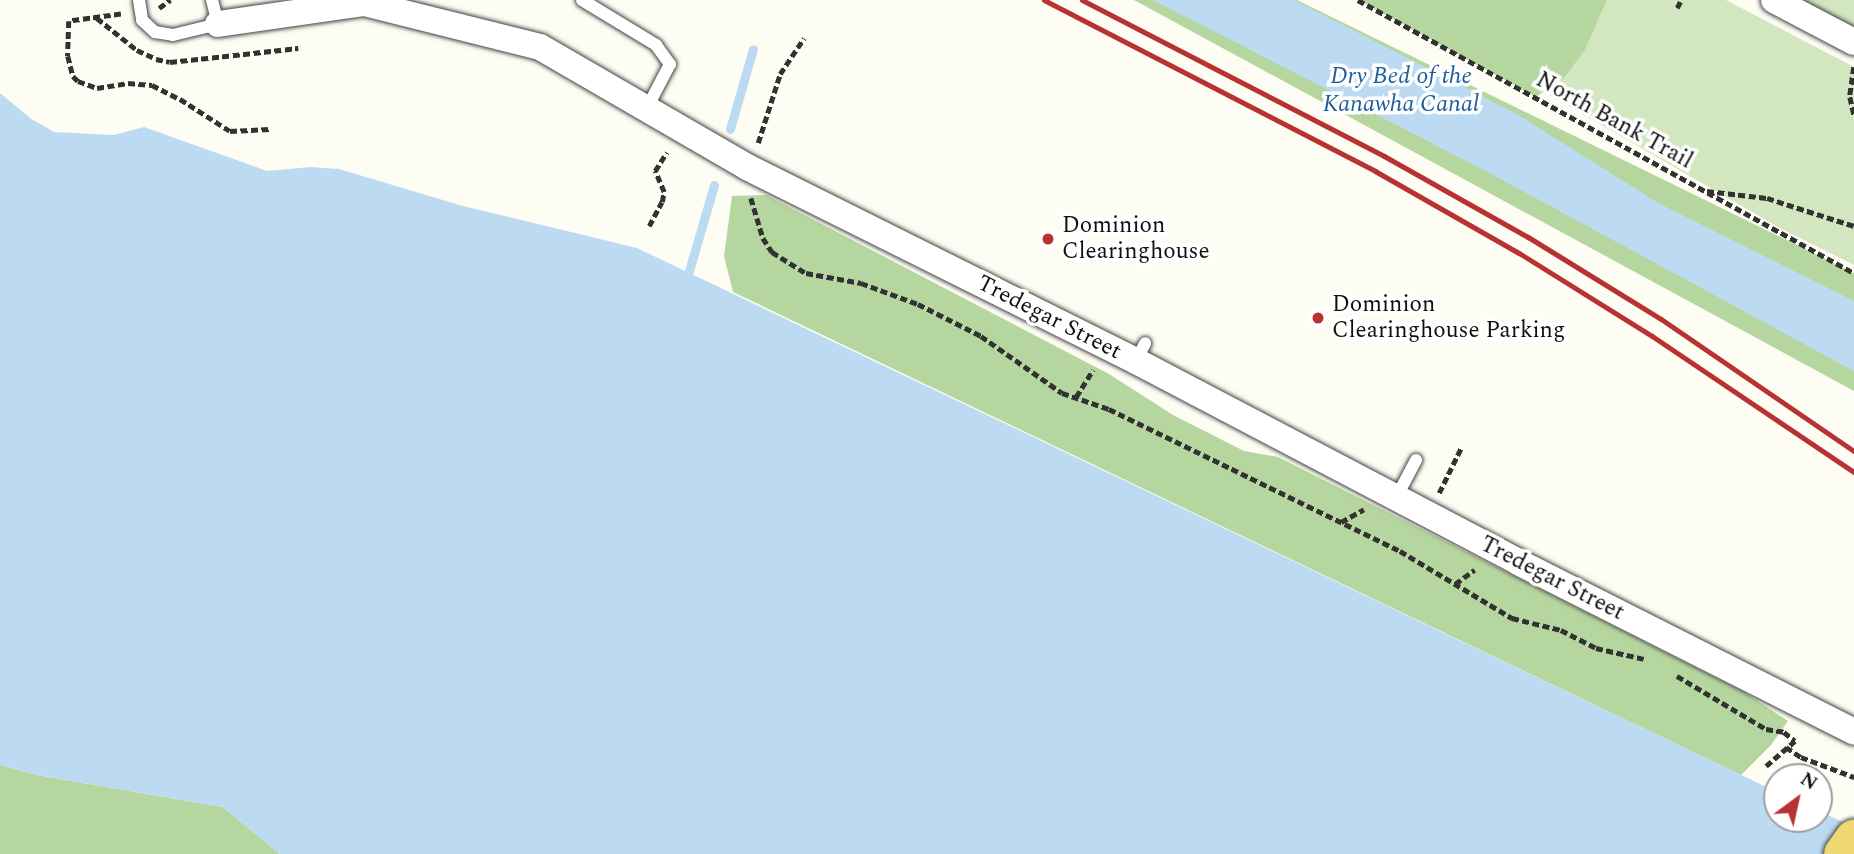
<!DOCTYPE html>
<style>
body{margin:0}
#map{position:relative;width:1854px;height:854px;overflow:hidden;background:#fefdf4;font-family:Spectral,serif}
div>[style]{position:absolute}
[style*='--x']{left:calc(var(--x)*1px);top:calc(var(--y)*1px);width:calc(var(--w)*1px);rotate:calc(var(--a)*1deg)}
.green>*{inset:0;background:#d2e7bf}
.forest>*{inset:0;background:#b5d79f}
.water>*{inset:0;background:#bcdbf2}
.stream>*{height:9px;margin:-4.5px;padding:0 4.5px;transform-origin:4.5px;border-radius:4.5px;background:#bcdbf2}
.path>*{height:4.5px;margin-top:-2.25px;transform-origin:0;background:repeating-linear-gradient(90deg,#323232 0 7px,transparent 0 10.5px)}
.roads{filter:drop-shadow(0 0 2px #434343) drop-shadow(0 0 2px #434343)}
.service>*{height:12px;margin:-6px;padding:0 6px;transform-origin:6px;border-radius:6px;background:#fff}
.minor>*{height:26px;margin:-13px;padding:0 13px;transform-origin:13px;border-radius:13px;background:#fff}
.primary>*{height:38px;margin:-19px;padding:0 19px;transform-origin:19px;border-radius:19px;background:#efd773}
.rail>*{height:5px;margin:-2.5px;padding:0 2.5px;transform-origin:2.5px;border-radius:2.5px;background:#b73231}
.dots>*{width:19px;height:19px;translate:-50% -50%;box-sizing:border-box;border:4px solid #fff;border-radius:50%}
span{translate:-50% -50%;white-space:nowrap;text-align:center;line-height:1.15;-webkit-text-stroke:7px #fff;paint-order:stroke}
.street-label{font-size:23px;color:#101010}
.poi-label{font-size:23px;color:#101010}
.left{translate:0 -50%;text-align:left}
.water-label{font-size:24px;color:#215f9a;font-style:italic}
.north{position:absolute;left:1763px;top:763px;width:70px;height:70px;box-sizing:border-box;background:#fff;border:2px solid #9f9f9f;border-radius:50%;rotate:33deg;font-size:19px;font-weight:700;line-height:28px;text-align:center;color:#101010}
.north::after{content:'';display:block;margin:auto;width:24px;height:32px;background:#b73231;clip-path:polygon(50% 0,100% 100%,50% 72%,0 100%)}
</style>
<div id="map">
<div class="green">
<i style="clip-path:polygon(1607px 0,1726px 0,1854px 67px,1854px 265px,1778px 227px,1544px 92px,1565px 77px,1585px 50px)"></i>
<i style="clip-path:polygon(1774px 0,1854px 0,1854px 42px)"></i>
</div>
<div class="forest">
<i style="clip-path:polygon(1134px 0,1297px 0,1854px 273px,1854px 391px)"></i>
<i style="clip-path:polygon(1358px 0,1607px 0,1585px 50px,1565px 77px,1536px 97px)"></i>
<i style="clip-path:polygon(766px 195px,1109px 374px,1173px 415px,1244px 451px,1278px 457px,1744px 692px,1788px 721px,1771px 745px,1741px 775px,733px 292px,724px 256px,732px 196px)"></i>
<i style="clip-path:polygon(0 765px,37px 775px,223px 807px,280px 854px,0 854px)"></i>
</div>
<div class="water">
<i style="clip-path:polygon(1153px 0,1294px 0,1515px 113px,1660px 204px,1854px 301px,1854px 371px,1486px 171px)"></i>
<i style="clip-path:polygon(0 93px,30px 118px,54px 132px,114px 135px,144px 127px,267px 171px,310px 167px,339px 169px,463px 206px,637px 248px,1777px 792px,1777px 819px,1819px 819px,1819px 811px,1854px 827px,1854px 854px,280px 854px,223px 807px,37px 775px,0 765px)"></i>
</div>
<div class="stream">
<i style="--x:730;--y:129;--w:83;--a:-74"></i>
<i style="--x:686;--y:281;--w:100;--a:-73.7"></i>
</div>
<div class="path">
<i style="--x:1358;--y:0;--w:566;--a:28.83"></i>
<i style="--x:159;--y:8;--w:14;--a:-36"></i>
<i style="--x:1677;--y:8;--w:9;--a:-63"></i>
<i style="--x:121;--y:14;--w:52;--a:172.3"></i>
<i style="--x:69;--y:21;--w:35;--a:92"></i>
<i style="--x:68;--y:56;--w:21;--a:76"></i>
<i style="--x:73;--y:76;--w:7;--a:45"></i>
<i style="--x:78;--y:81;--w:20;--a:20"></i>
<i style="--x:97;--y:88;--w:31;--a:-9"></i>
<i style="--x:128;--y:83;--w:24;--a:5"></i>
<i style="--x:152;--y:85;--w:31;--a:27"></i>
<i style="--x:180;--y:99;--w:59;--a:32.6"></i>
<i style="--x:230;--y:131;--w:40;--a:-2.9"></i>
<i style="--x:97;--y:18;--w:51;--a:38.7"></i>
<i style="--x:137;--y:50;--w:21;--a:25"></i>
<i style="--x:156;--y:59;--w:14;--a:12"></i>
<i style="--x:170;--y:62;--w:129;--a:-6.2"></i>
<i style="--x:1854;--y:67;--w:30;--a:98"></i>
<i style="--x:1850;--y:97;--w:18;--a:77"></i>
<i style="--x:758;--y:143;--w:72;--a:-72.3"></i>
<i style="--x:780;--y:74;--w:43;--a:-56.3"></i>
<i style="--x:1707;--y:191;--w:60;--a:6.7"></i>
<i style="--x:1767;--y:198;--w:91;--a:17.8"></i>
<i style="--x:751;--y:198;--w:42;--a:73.3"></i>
<i style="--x:763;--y:238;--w:17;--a:57"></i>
<i style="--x:772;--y:252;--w:40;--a:32"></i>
<i style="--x:806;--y:273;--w:56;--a:10.3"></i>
<i style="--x:861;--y:283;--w:61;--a:20.2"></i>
<i style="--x:918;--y:304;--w:71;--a:26.9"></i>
<i style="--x:981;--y:336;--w:99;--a:35.1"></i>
<i style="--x:1062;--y:393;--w:50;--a:18.8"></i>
<i style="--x:1109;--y:409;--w:324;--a:26"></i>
<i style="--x:1400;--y:551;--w:131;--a:30.9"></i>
<i style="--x:1512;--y:618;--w:50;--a:13.8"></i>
<i style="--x:1561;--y:630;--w:39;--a:27"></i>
<i style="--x:1596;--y:648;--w:49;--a:12.9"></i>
<i style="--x:649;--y:226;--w:27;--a:-62"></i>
<i style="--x:662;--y:202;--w:10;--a:-79"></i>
<i style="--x:664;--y:192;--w:23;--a:-113"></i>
<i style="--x:655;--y:171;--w:22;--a:-58"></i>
<i style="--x:1076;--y:397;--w:32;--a:-58"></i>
<i style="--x:1439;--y:493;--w:52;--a:-63.9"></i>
<i style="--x:1341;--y:522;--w:26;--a:-29"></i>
<i style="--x:1455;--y:584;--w:24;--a:-36"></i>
<i style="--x:1677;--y:676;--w:104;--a:30.8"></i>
<i style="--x:1766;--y:729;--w:18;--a:9"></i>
<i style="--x:1784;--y:732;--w:14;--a:39"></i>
<i style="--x:1786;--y:747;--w:18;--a:34"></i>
<i style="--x:1801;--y:757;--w:57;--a:20.7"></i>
<i style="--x:1766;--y:766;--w:40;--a:-41"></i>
</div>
<div class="roads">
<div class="service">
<i style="--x:139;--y:0;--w:20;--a:81"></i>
<i style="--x:142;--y:20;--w:18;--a:43"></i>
<i style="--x:155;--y:32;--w:18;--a:9"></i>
<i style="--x:173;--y:35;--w:46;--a:-13.7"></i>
<i style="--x:218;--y:24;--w:25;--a:-104"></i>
<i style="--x:582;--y:0;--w:87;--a:31.3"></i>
<i style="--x:656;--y:45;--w:24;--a:54"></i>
<i style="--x:670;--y:64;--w:52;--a:117.6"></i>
<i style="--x:1136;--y:361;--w:20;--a:-63"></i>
<i style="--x:1396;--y:498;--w:43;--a:-62.2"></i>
</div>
<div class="minor">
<i style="--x:1774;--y:0;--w:90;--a:27.7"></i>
<i style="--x:218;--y:24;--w:148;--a:-8.2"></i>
<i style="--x:364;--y:3;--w:181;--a:14"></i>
<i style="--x:540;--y:47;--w:239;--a:30.1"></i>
<i style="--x:747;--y:167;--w:435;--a:26.5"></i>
<i style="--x:1136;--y:361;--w:434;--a:27.7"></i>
<i style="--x:1520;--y:563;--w:374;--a:26.8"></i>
</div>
<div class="primary">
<i style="--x:1843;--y:854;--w:19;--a:-54"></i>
</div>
</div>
<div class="rail">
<i style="--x:1044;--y:0;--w:373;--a:27.3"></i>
<i style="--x:1375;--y:171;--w:166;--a:29.7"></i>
<i style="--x:1519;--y:253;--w:157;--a:32"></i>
<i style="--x:1652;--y:336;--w:244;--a:34"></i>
<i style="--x:1082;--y:0;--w:340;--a:27.3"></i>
<i style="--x:1384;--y:156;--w:165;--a:29.4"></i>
<i style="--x:1528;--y:237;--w:156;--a:31.7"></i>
<i style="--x:1661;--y:319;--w:234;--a:34.4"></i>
</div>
<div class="dots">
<i style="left:1048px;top:239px;background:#b73231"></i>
<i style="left:1318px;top:318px;background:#b73231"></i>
</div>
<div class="street-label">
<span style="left:1614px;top:121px;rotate:29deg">North Bank Trail</span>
<span style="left:1049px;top:318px;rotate:27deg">Tredegar Street</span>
<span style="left:1552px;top:579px;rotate:27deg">Tredegar Street</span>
</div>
<div class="poi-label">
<span class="left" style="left:1062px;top:239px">Dominion<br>Clearinghouse</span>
<span class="left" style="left:1332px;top:318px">Dominion<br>Clearinghouse Parking</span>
</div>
<div class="water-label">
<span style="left:1401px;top:91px">Dry Bed of the<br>Kanawha Canal</span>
</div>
<div class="north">N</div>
</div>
